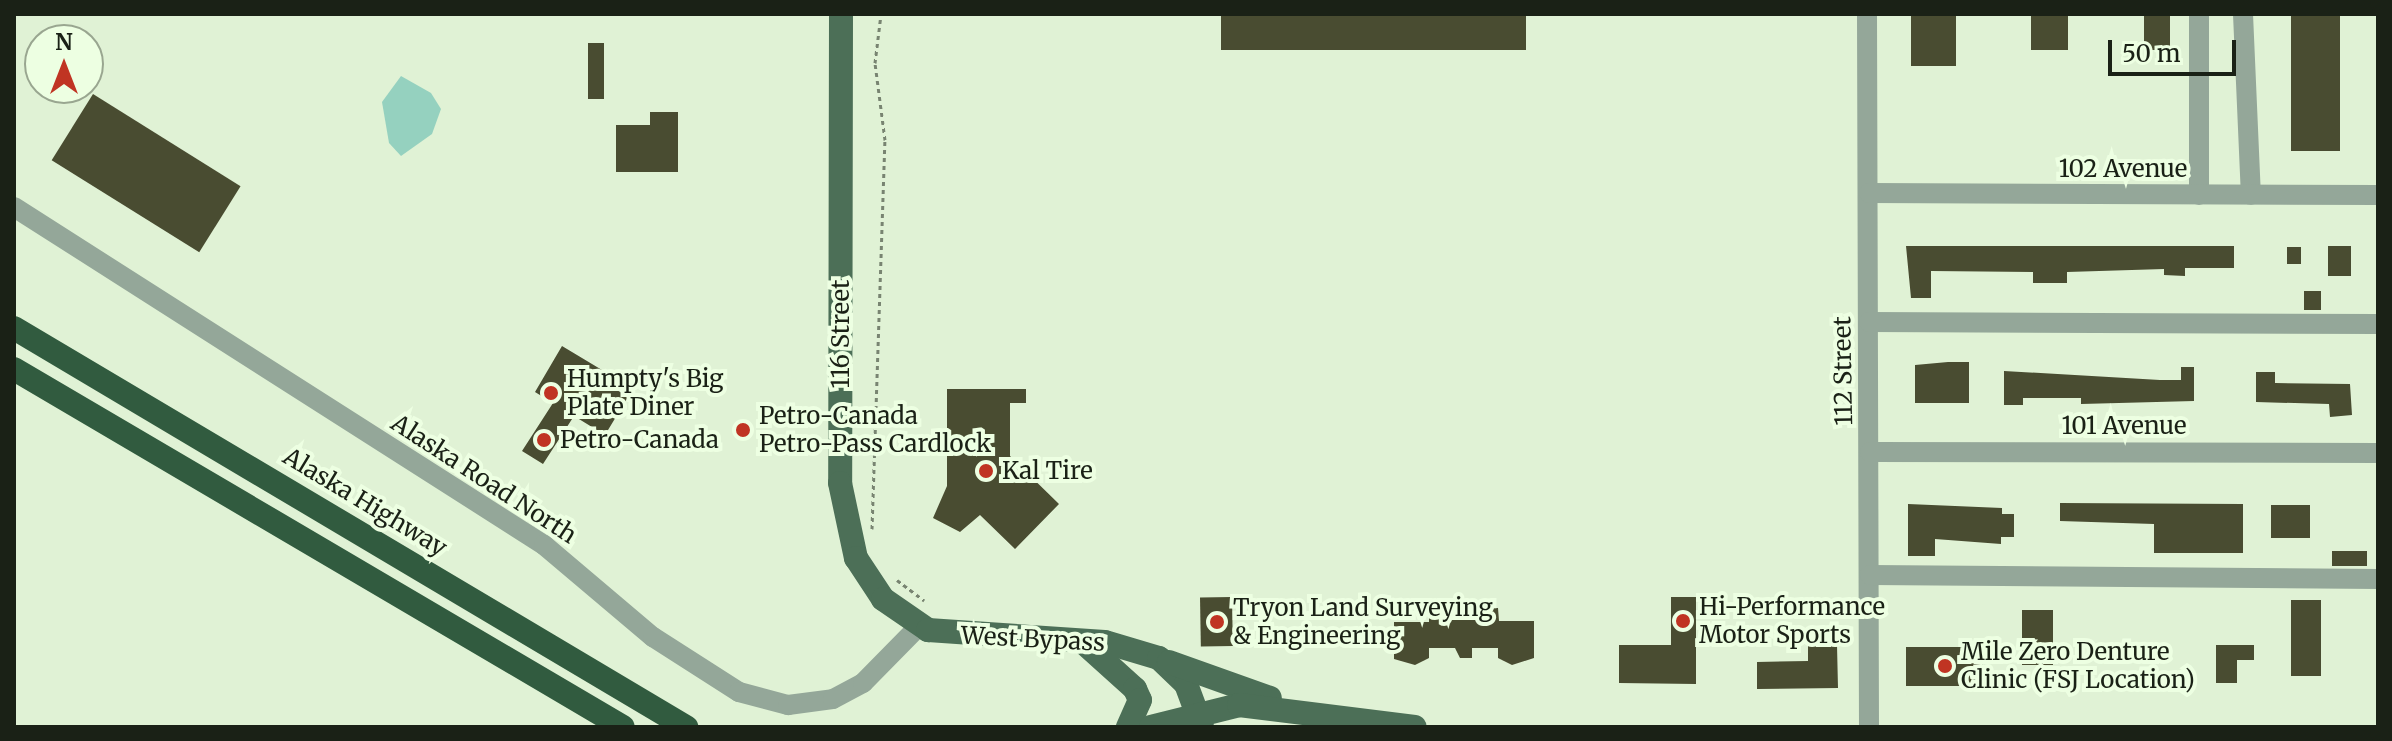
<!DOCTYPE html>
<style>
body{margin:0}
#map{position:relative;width:2392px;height:741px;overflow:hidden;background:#e0f2d5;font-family:Merriweather,serif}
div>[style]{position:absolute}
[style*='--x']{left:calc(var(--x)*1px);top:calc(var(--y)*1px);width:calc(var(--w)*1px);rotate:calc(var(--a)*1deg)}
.water>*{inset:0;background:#95d1bf}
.building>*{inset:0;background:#494c31;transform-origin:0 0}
.path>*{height:3px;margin-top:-1.5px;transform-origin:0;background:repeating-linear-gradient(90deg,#788471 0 4px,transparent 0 8px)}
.minor>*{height:20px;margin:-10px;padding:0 10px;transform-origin:10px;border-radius:10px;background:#94a799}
.major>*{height:24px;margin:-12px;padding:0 12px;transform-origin:12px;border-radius:12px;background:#4c6f57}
.highway>*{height:24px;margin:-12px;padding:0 12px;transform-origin:12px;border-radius:12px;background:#315b3f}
.dots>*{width:22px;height:22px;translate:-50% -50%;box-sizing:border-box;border:4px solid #edffe2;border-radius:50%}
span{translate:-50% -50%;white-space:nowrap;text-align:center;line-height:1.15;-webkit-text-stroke:8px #edffe2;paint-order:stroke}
.street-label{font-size:24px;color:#1a2116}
.poi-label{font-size:24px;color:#1a2116}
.left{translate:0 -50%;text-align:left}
.frame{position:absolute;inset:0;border:16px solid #1a2116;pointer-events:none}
.north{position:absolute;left:24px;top:24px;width:80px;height:80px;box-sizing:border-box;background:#edffe2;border:2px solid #99a690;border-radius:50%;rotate:0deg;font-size:22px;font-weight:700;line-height:32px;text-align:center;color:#1a2116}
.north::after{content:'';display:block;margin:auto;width:28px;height:36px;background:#c03423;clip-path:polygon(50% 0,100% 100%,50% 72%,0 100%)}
.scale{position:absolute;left:2108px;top:40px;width:128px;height:36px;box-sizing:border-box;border:4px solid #1a2116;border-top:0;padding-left:10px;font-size:24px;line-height:28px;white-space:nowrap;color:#1a2116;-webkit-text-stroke:6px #edffe2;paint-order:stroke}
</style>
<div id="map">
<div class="water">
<i style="clip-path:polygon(401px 76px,431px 93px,441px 109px,432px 134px,401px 156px,389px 143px,382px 102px)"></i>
</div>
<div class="building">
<i style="left:1221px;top:14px;width:305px;height:36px"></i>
<i style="left:1911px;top:14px;width:45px;height:52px"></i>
<i style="left:2031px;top:14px;width:37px;height:36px"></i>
<i style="left:2144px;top:14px;width:26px;height:36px"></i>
<i style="left:2291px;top:15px;width:49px;height:136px"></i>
<i style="left:588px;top:43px;width:16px;height:56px"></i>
<i style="left:93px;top:94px;width:174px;height:78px;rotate:32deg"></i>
<i style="clip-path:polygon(650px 112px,678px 112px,678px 172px,616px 172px,616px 125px,650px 125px)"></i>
<i style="clip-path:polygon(1906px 246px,2234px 246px,2234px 268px,2185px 268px,2185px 276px,2164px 275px,2164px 269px,2067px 272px,2067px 283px,2033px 283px,2033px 272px,1931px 271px,1931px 298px,1911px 298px)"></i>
<i style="left:2328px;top:246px;width:23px;height:30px"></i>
<i style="left:2287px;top:247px;width:14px;height:17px"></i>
<i style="left:2304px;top:291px;width:17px;height:19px"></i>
<i style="clip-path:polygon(562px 346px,622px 382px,617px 390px,628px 397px,605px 435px,574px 416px,543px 464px,522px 451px,553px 403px,535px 392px)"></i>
<i style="clip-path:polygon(1948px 362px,1969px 362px,1969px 403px,1915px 403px,1915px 365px)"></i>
<i style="clip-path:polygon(2181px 367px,2194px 367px,2194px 401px,2081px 404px,2081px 398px,2023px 398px,2023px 405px,2004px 405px,2004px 371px,2160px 380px,2181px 380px)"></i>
<i style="clip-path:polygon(2256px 372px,2275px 372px,2275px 383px,2350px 384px,2352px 415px,2330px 417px,2329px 404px,2256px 402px)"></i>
<i style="clip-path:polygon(947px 389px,1026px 389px,1026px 403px,1010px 403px,1010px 456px,1059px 504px,1015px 549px,980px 515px,960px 532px,933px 518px,947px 486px)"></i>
<i style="clip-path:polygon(2060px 503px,2243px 504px,2243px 553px,2154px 553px,2154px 524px,2060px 521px)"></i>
<i style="clip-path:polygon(1908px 504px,2002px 508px,2002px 514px,2014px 514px,2014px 537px,2001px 537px,2001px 544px,1935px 539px,1935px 556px,1908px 556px)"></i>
<i style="left:2271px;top:505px;width:39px;height:33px"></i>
<i style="left:2332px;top:551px;width:35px;height:15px"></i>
<i style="left:1232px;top:597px;width:49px;height:32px;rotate:89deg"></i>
<i style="clip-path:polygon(1671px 597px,1696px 597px,1696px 684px,1619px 683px,1619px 645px,1671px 645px)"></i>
<i style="left:2291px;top:600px;width:30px;height:76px"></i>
<i style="clip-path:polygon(1429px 608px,1498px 608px,1499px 621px,1534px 621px,1534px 658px,1512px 665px,1498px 658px,1498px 648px,1472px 648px,1472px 658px,1460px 658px,1455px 648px,1429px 648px,1429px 658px,1415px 665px,1394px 659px,1394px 622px,1429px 622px)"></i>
<i style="left:2022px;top:610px;width:31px;height:55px"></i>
<i style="clip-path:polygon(1808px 645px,1837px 645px,1838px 688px,1757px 689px,1757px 662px,1808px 661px)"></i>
<i style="clip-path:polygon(2216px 645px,2254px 645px,2254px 660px,2237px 660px,2237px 683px,2216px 683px)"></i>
<i style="left:1906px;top:647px;width:77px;height:39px"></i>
</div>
<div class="path">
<i style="--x:872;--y:529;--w:389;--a:-88.1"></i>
<i style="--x:885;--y:140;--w:78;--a:-97.4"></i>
<i style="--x:875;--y:63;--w:49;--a:-83"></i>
<i style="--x:897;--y:580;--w:34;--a:37"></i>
</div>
<div class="minor">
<i style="--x:1867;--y:14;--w:713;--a:89.84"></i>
<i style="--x:2199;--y:14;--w:181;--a:90"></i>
<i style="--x:2243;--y:14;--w:181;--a:87.5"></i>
<i style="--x:1869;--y:193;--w:509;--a:0.23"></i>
<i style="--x:14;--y:207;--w:629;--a:32.53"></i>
<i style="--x:544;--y:545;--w:143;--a:40.2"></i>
<i style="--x:653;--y:637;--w:102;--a:32.6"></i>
<i style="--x:739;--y:692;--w:51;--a:14.9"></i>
<i style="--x:788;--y:705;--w:45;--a:-7.6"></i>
<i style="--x:833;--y:699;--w:34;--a:-28"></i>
<i style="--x:863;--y:683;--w:81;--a:-45.5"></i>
<i style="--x:1869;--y:322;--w:509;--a:0.23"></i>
<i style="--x:1870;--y:452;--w:508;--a:0.11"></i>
<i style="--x:1870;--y:575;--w:508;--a:0.45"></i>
</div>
<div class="major">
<i style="--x:841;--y:14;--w:469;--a:90.1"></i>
<i style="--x:840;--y:483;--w:77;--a:78"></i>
<i style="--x:856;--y:558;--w:49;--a:56.6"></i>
<i style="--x:883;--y:599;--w:55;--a:34.6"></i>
<i style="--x:928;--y:630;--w:177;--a:3.9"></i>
<i style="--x:1105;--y:642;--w:56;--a:16.5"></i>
<i style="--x:1159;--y:658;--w:37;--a:44"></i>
<i style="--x:1186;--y:684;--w:46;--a:69.6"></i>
<i style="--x:1083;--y:642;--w:70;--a:42.1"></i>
<i style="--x:1135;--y:689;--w:12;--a:66"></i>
<i style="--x:1140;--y:700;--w:30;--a:114"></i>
<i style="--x:1169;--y:662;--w:107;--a:19.6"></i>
<i style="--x:1151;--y:727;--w:91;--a:-14"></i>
<i style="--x:1239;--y:705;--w:177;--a:7.1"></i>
</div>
<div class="highway">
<i style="--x:14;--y:328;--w:782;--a:30.7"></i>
<i style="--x:14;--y:369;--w:706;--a:30.45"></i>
</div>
<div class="dots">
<i style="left:551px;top:393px;background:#c03423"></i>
<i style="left:743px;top:430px;background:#c03423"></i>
<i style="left:544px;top:440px;background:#c03423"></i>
<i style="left:986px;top:471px;background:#c03423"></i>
<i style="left:1683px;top:621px;background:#c03423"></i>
<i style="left:1217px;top:622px;background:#c03423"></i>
<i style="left:1945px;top:666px;background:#c03423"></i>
</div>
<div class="street-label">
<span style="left:2123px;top:169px">102 Avenue</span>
<span style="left:841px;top:334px;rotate:-90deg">116 Street</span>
<span style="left:1843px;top:371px;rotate:-91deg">112 Street</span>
<span style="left:2124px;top:426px">101 Avenue</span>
<span style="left:484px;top:479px;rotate:33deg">Alaska Road North</span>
<span style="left:365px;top:502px;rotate:31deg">Alaska Highway</span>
<span style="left:1033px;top:639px;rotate:3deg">West Bypass</span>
</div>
<div class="poi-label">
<span class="left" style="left:567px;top:393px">Humpty's Big<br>Plate Diner</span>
<span class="left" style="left:759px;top:430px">Petro-Canada<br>Petro-Pass Cardlock</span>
<span class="left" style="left:560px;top:440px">Petro-Canada</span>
<span class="left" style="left:1002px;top:471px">Kal Tire</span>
<span class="left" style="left:1699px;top:621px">Hi-Performance<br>Motor Sports</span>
<span class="left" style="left:1233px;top:622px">Tryon Land Surveying<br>&amp; Engineering</span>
<span class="left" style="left:1961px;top:666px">Mile Zero Denture<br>Clinic (FSJ Location)</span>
</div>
<div class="frame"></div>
<div class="north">N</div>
<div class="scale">50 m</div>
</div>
